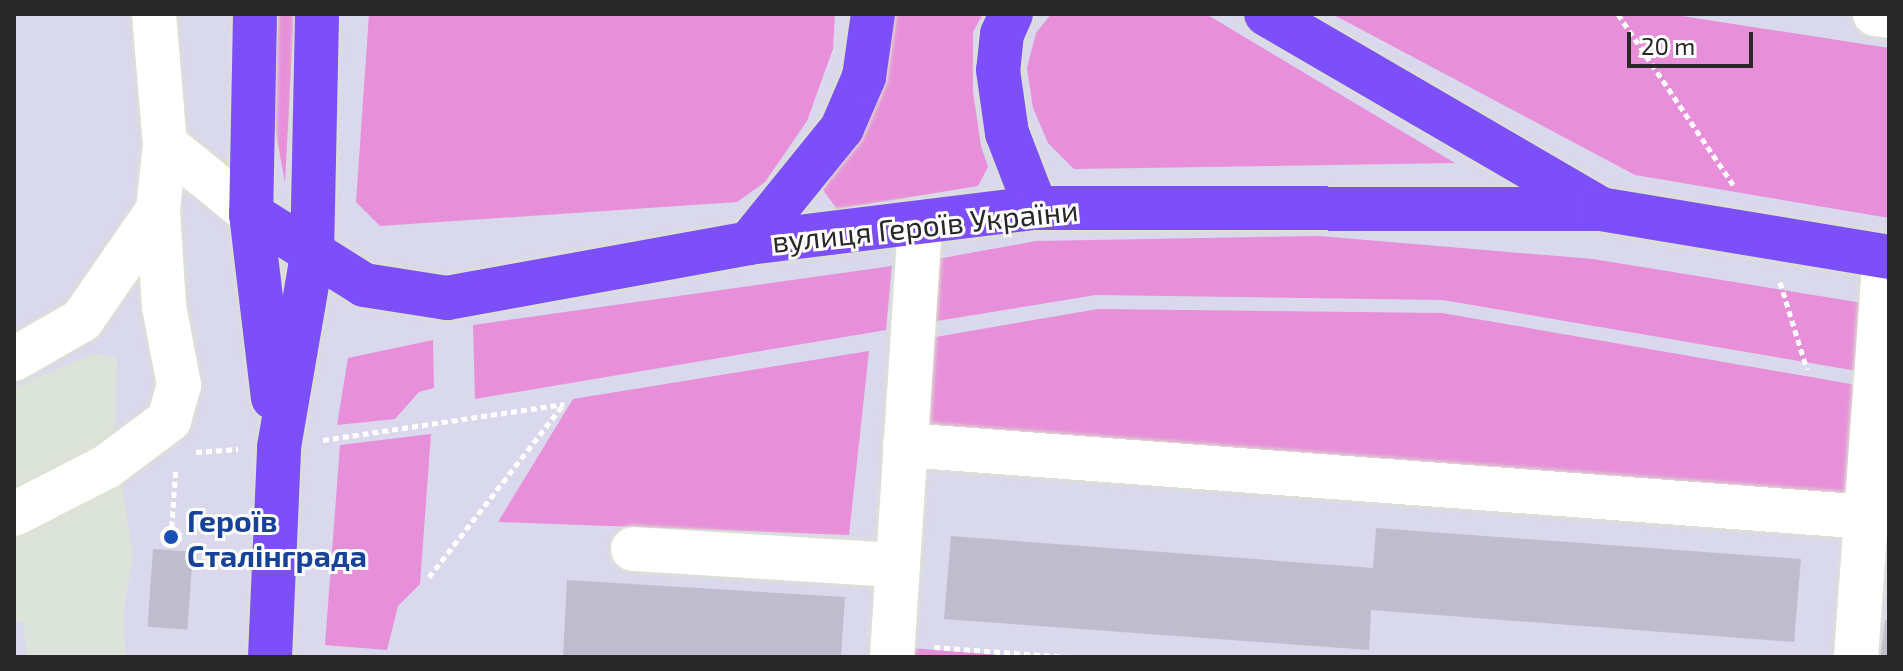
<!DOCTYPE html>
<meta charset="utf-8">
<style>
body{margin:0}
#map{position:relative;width:1903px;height:671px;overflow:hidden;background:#dad8ec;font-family:"Exo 2",sans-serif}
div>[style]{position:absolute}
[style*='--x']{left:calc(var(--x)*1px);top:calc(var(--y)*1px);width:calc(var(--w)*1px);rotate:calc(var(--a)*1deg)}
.industrial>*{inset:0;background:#dce3da}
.green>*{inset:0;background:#e790d9}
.building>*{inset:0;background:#bfbdcd;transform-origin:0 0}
.path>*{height:5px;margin-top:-2.5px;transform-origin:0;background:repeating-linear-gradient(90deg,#fff 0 6px,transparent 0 10px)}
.roads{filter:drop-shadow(0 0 2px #dce3ce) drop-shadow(0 0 2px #dce3ce)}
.minor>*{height:44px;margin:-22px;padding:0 22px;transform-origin:22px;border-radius:22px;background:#fff}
.major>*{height:44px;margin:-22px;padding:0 22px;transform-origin:22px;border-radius:22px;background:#7d4ffb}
.dots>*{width:22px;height:22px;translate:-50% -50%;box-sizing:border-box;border:4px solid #fff;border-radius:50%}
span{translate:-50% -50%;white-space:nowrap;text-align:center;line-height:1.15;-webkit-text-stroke:6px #fff;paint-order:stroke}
.street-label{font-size:30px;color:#282828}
.transit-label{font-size:30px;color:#164399;font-weight:700}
.left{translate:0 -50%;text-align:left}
.frame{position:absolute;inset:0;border:16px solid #282828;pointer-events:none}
.scale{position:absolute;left:1627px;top:32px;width:126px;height:36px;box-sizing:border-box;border:4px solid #282828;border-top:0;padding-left:10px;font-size:24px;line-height:28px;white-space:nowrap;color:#282828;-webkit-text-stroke:6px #fff;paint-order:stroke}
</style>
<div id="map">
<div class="industrial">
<i style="clip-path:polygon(95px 353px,117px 358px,115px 441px,133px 554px,123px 616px,126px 657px,27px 657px,23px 622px,14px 622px,14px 387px)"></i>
</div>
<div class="green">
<i style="clip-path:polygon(278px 14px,294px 14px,285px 182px,274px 123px)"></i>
<i style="clip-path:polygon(369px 14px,835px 14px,833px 49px,807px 121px,765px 182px,737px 202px,380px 226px,356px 202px)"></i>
<i style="clip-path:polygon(891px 14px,983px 14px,973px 32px,973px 92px,981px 146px,988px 167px,978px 186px,837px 209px,823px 190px,871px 115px)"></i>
<i style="clip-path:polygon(1051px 14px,1206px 14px,1455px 163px,1074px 169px,1048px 143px,1033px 108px,1027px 68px,1036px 33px)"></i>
<i style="clip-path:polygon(1332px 14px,1669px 14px,1889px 48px,1889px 218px,1635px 175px)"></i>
<i style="clip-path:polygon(1319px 236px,1593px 259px,1875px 305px,1869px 373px,1443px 300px,1096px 295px,919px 324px,926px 261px,1036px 241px)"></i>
<i style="clip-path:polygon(892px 266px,886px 330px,475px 399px,473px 325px)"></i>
<i style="clip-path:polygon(1098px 309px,1442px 313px,1868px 387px,1857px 505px,911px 438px,918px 340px)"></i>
<i style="clip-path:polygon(433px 340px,434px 388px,419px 392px,395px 419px,337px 425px,348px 358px)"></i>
<i style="clip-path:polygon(869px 351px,849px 535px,498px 522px,573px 399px)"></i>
<i style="clip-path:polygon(431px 434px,420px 584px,398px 606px,387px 650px,325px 645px,340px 445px)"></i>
<i style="clip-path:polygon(910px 648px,1028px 657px,910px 657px)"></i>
</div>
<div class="building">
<i style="clip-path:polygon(1376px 528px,1801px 559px,1794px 642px,1371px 610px,1369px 650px,944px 619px,951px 536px,1373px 568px)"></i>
<i style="left:153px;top:549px;width:40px;height:78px;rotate:4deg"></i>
<i style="clip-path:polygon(567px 580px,845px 597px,841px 657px,563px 657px)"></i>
<i style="clip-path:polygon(1885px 620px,1889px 621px,1889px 657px,1880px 657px)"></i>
</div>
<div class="path">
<i style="--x:1618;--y:14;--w:207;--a:56"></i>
<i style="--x:1780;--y:282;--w:91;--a:72.8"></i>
<i style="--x:323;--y:440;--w:244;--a:-8.5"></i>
<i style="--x:196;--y:452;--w:42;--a:-4.1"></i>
<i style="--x:171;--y:537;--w:69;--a:-85.9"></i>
<i style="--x:429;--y:577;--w:218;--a:-52.1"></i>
<i style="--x:934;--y:647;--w:136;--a:4.2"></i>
</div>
<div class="roads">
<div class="minor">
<i style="--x:154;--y:14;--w:130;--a:85.2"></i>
<i style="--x:165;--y:144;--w:111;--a:39.1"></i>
<i style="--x:1875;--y:14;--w:14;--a:8"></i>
<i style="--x:14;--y:359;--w:78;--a:-29.8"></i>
<i style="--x:82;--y:320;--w:134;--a:-55.4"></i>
<i style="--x:905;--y:445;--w:964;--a:4.28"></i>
<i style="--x:14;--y:514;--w:103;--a:-27.1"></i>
<i style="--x:106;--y:467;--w:79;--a:-36.7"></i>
<i style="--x:169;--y:420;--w:36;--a:-74"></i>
<i style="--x:179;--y:385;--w:80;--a:-100.8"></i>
<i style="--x:164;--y:306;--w:96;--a:-93.6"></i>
<i style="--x:158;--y:210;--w:66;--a:-83.9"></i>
<i style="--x:633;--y:549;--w:265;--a:3.5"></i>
<i style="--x:892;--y:657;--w:436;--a:-86.3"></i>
<i style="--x:1856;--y:657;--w:402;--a:-85.9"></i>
</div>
<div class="major">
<i style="--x:255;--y:14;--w:200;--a:91.1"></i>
<i style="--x:251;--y:214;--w:185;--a:83.2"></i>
<i style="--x:1011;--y:14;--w:22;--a:114"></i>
<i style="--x:1002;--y:34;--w:36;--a:96"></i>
<i style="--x:998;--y:70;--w:64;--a:81.9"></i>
<i style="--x:1007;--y:133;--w:80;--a:68.9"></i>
<i style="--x:1266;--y:14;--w:384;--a:30.2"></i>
<i style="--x:251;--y:214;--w:133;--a:32.1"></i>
<i style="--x:364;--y:285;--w:84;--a:8.9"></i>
<i style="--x:447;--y:298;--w:307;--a:-10.3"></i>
<i style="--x:749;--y:243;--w:289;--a:-7"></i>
<i style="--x:1036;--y:208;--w:564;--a:0.1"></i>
<i style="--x:1600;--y:209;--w:293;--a:9.4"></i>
<i style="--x:749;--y:243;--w:148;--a:-51"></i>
<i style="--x:842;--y:128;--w:56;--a:-66.7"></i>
<i style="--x:864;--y:77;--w:64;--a:-81.9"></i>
<i style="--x:270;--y:657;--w:210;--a:-87.5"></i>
<i style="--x:279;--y:447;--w:195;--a:-80.2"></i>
<i style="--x:312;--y:255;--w:241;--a:-88.8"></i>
</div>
</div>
<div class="dots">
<i style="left:171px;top:537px;background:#1a4fb4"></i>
</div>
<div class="street-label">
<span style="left:925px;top:225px;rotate:-6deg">вулиця Героїв України</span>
</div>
<div class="transit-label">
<span class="left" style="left:187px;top:537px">Героїв<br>Сталінграда</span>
</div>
<div class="frame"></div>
<div class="scale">20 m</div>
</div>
